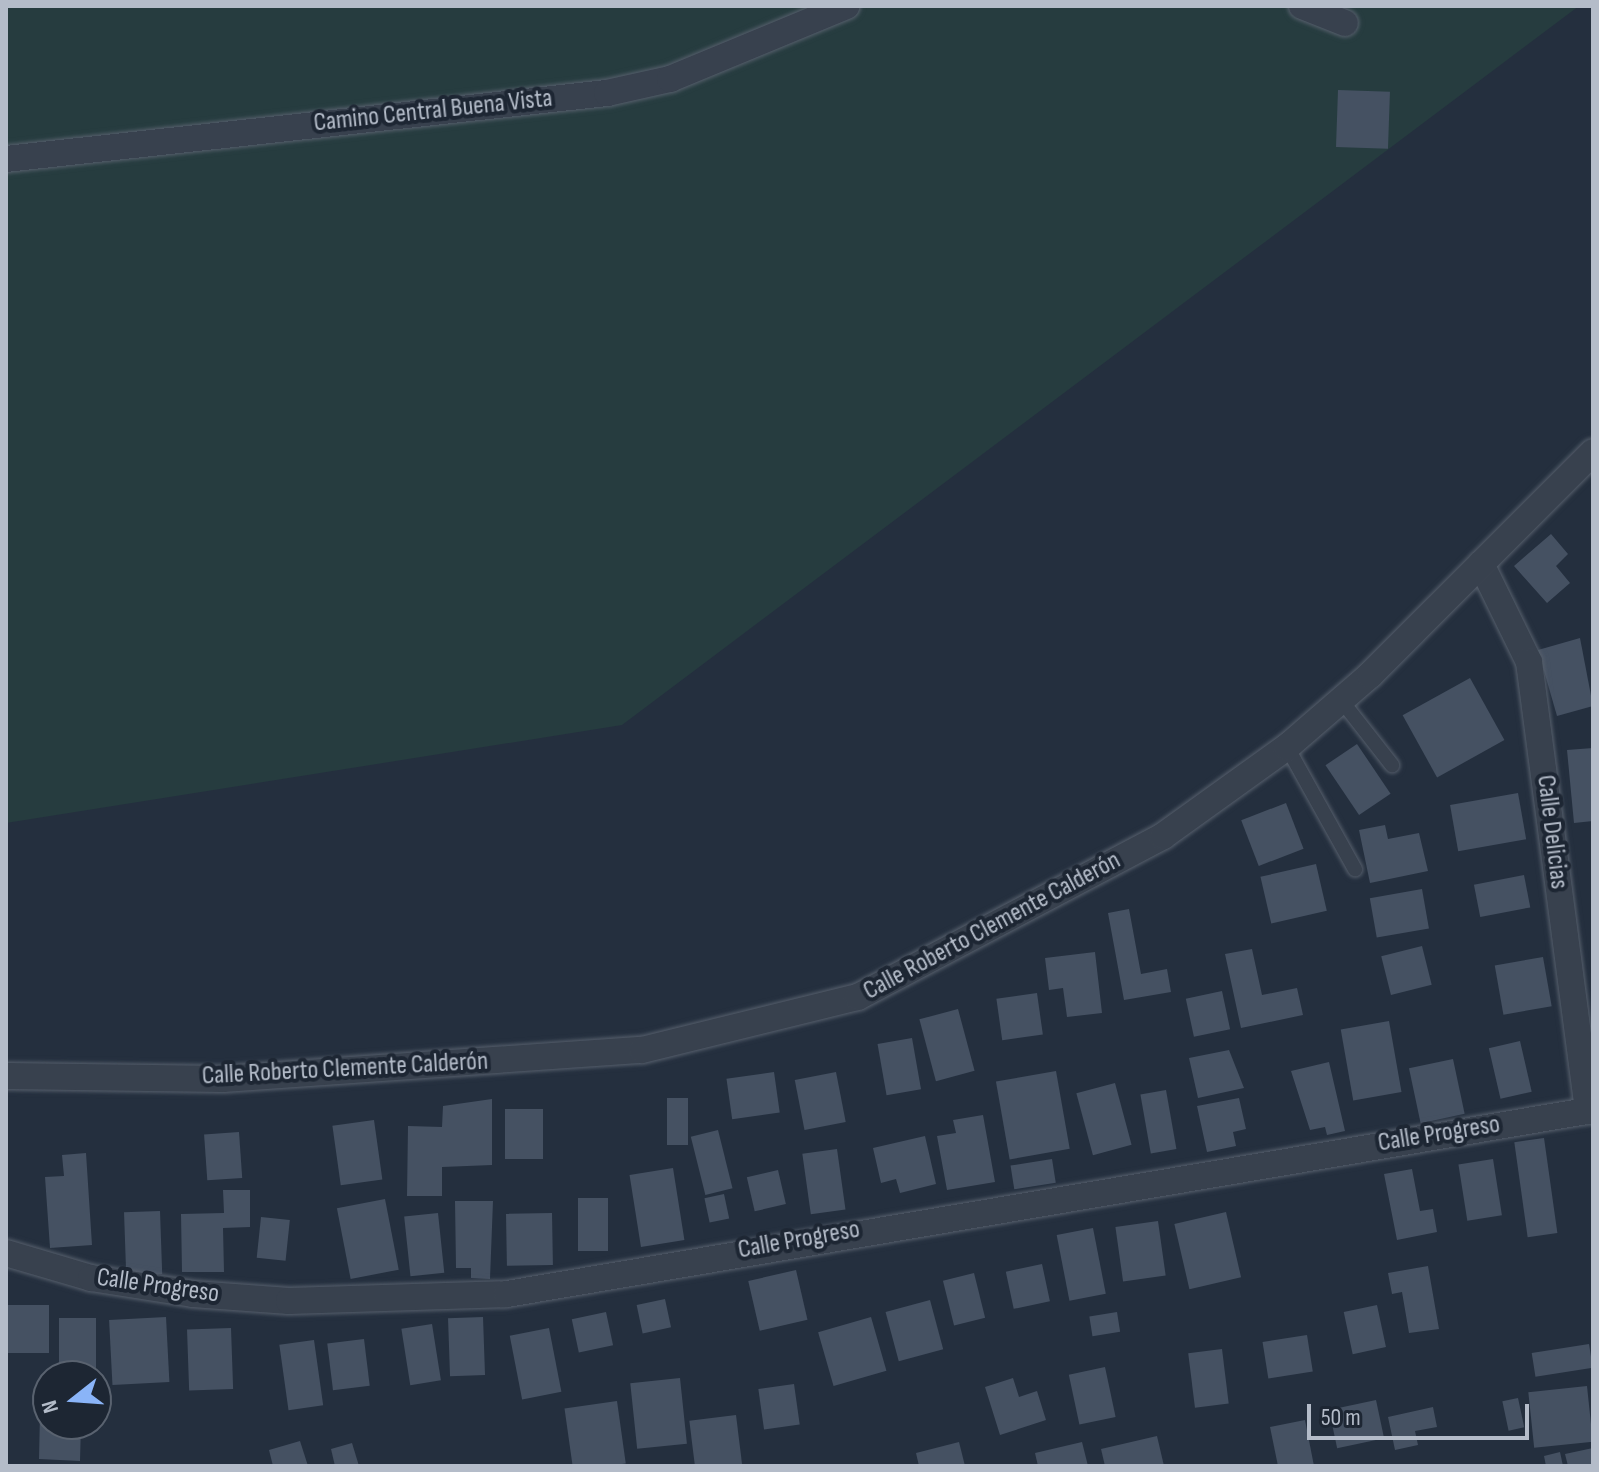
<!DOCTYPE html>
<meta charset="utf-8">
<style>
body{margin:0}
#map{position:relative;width:1599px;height:1472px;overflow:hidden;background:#242f3e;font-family:"Sofia Sans Condensed",sans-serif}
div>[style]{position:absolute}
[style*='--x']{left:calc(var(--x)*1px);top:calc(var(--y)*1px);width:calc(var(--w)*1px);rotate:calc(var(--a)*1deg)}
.green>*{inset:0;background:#263c3f}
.building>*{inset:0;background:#455162;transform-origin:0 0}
.roads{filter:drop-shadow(0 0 2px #565f6c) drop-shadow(0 0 2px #565f6c)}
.service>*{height:14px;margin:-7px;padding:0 7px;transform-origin:7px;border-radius:7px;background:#38414e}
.minor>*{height:26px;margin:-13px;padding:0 13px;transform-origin:13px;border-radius:13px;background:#38414e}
span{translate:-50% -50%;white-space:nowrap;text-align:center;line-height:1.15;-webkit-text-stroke:8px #1d2633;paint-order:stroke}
.street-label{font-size:26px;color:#b4bcc9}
.frame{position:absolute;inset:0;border:8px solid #b4bcc9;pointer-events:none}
.north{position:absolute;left:32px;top:1360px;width:80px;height:80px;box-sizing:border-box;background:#1d2633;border:2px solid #59626f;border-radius:50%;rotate:253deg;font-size:22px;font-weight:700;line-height:32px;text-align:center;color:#b4bcc9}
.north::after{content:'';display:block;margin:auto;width:28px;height:36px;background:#8ab4f8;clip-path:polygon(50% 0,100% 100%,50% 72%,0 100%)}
.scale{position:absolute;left:1307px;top:1404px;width:222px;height:36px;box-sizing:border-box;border:4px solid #b4bcc9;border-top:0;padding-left:10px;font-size:24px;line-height:28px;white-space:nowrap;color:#b4bcc9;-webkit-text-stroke:6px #1d2633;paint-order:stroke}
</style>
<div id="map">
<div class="green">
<i style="clip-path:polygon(6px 6px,1579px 6px,622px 725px,6px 823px)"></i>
</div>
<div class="building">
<i style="left:1338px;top:90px;width:52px;height:57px;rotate:2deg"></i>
<i style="clip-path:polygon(1551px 534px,1568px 554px,1556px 566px,1570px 583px,1547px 603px,1514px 566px)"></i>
<i style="clip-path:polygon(1580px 638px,1593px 706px,1557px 716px,1538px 650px)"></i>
<i style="left:1470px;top:678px;width:71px;height:77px;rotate:61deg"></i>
<i style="left:1357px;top:744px;width:60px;height:38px;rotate:56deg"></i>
<i style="clip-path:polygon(1593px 748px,1593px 821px,1574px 823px,1567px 750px)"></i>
<i style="left:1518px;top:793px;width:47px;height:69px;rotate:80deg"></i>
<i style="left:1286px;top:803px;width:49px;height:48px;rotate:69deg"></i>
<i style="clip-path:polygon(1385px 825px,1388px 839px,1419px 833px,1428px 871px,1370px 883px,1359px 830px)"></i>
<i style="left:1316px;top:864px;width:48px;height:57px;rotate:77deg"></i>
<i style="left:1524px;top:875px;width:33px;height:51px;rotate:79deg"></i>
<i style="left:1422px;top:889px;width:40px;height:53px;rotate:80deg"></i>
<i style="clip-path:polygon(1129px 909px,1141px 974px,1167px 969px,1171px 992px,1124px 1000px,1108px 913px)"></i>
<i style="left:1422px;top:946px;width:40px;height:42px;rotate:76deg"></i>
<i style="clip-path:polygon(1252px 949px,1262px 995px,1297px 988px,1303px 1015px,1241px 1028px,1225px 954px)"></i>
<i style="clip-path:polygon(1095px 952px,1102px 1013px,1067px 1017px,1063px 988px,1049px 990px,1045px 958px)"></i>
<i style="left:1543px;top:957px;width:50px;height:49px;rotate:80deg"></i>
<i style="left:1222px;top:991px;width:39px;height:37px;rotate:78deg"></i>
<i style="left:1037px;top:993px;width:42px;height:41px;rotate:82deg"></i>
<i style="left:958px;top:1009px;width:64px;height:40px;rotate:75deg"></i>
<i style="left:1389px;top:1021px;width:72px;height:49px;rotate:80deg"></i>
<i style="left:912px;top:1038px;width:52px;height:35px;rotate:80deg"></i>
<i style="left:1520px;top:1041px;width:52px;height:32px;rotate:77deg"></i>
<i style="clip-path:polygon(1229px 1050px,1244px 1088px,1198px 1098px,1189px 1058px)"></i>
<i style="left:1453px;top:1059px;width:56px;height:45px;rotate:78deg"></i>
<i style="clip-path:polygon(1329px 1062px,1345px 1131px,1327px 1135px,1325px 1127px,1310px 1130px,1291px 1071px)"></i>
<i style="left:1056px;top:1071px;width:79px;height:61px;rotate:80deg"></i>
<i style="left:774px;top:1072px;width:41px;height:48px;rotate:82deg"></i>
<i style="left:836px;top:1072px;width:51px;height:42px;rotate:79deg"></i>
<i style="left:1115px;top:1083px;width:64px;height:40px;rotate:75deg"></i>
<i style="left:1166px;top:1090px;width:60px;height:26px;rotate:80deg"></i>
<i style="left:667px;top:1098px;width:21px;height:47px"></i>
<i style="clip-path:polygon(1239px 1098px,1246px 1129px,1233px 1132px,1236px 1146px,1207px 1152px,1197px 1106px)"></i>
<i style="clip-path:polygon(492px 1099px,492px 1165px,442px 1167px,442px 1196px,407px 1196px,408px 1126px,442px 1127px,443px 1106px)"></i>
<i style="left:505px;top:1109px;width:38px;height:50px"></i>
<i style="clip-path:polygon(983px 1115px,995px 1182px,947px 1190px,937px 1136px,956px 1133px,953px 1120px)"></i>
<i style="left:374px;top:1120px;width:60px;height:42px;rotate:82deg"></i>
<i style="left:718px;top:1130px;width:60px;height:28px;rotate:76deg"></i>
<i style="left:239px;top:1132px;width:46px;height:35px;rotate:86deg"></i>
<i style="clip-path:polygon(925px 1136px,936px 1184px,900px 1193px,896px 1179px,881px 1183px,873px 1148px)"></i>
<i style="left:1544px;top:1138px;width:96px;height:30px;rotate:82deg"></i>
<i style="left:837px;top:1149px;width:61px;height:35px;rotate:82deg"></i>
<i style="clip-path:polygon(86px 1153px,92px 1245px,50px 1248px,45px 1177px,64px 1176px,62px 1155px)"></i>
<i style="left:1052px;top:1159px;width:24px;height:42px;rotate:81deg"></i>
<i style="left:1493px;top:1159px;width:57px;height:35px;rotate:81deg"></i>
<i style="left:673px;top:1168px;width:73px;height:44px;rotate:81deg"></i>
<i style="clip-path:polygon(1412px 1169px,1420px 1211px,1433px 1209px,1437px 1232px,1397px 1240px,1384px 1174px)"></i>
<i style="left:778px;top:1170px;width:35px;height:32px;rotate:77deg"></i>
<i style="clip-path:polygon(223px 1190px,250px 1190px,250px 1227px,223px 1228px,224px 1272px,182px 1272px,181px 1214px,224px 1213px)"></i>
<i style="left:724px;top:1194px;width:25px;height:20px;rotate:78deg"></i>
<i style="left:578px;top:1198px;width:30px;height:53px"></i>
<i style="left:385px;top:1199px;width:72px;height:49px;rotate:79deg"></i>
<i style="clip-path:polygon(455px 1201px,493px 1201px,490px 1279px,471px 1278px,471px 1268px,456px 1268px)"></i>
<i style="left:160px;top:1211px;width:63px;height:36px;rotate:88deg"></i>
<i style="left:1226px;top:1212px;width:67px;height:53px;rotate:77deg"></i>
<i style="left:438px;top:1213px;width:60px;height:34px;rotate:84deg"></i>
<i style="left:552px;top:1213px;width:52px;height:46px;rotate:89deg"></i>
<i style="left:261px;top:1217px;width:29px;height:41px;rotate:6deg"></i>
<i style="left:1158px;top:1221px;width:55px;height:43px;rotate:82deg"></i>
<i style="left:1093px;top:1228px;width:67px;height:37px;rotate:79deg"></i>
<i style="left:1042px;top:1264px;width:38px;height:37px;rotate:78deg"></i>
<i style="clip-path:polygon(1428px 1266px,1439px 1329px,1409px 1333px,1402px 1292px,1392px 1294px,1388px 1273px)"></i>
<i style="left:796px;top:1270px;width:51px;height:49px;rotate:77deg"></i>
<i style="left:974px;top:1273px;width:46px;height:32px;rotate:76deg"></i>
<i style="left:665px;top:1299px;width:29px;height:29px;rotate:78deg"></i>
<i style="left:930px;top:1300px;width:51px;height:46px;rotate:75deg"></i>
<i style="left:6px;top:1305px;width:43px;height:48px"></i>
<i style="left:1377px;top:1305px;width:43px;height:34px;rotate:78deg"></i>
<i style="left:606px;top:1312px;width:34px;height:35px;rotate:78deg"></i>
<i style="left:1117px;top:1312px;width:20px;height:28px;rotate:81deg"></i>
<i style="left:166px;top:1317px;width:65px;height:57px;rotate:87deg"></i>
<i style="left:483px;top:1317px;width:58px;height:35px;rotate:88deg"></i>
<i style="left:871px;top:1317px;width:56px;height:55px;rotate:74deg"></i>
<i style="left:59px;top:1318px;width:37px;height:58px"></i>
<i style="left:432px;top:1324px;width:57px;height:31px;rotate:81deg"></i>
<i style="left:231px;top:1328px;width:61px;height:44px;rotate:88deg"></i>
<i style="left:549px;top:1328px;width:65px;height:40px;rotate:79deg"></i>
<i style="left:1307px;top:1335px;width:37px;height:45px;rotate:81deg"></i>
<i style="left:364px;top:1339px;width:47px;height:37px;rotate:83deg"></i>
<i style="left:314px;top:1340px;width:66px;height:35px;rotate:82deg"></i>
<i style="left:1589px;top:1344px;width:24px;height:58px;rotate:81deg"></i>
<i style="left:1222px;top:1349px;width:55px;height:34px;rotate:83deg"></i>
<i style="left:1105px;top:1367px;width:51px;height:37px;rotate:78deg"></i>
<i style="left:680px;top:1378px;width:66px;height:50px;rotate:84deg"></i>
<i style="clip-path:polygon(1013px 1378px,1019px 1397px,1037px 1391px,1046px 1420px,1000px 1435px,985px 1387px)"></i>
<i style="left:794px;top:1384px;width:41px;height:36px;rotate:82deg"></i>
<i style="left:1587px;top:1386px;width:56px;height:59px;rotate:84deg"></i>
<i style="left:1518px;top:1398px;width:30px;height:16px;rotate:78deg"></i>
<i style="left:1376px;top:1400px;width:39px;height:48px;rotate:78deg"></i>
<i style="left:617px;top:1401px;width:63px;height:53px;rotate:82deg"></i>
<i style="clip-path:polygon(1433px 1407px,1437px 1427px,1415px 1431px,1418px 1445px,1395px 1450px,1388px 1417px)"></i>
<i style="clip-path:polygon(40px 1413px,48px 1414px,48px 1424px,81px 1424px,80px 1461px,39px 1459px)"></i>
<i style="left:736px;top:1415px;width:51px;height:47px;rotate:83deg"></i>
<i style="clip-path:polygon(1305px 1420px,1314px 1466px,1278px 1466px,1270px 1427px)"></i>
<i style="clip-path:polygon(1157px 1436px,1164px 1466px,1105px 1466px,1101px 1449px)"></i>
<i style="clip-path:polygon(300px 1441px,308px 1466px,273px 1466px,269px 1450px)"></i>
<i style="clip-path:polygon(959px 1442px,965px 1466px,919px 1466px,916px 1453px)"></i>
<i style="clip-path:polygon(1082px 1442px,1088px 1466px,1038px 1466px,1035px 1453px)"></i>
<i style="clip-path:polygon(352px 1443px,359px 1466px,335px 1466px,331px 1449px)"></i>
<i style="clip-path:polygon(1593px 1448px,1593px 1466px,1568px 1466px,1565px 1454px)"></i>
<i style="clip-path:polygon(1560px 1452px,1563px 1466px,1546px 1466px,1544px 1456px)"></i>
</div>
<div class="roads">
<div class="service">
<i style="--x:1341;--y:700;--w:83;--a:51.9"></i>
<i style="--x:1287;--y:747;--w:140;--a:60.9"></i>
</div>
<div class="minor">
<i style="--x:1302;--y:6;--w:46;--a:21.6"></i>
<i style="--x:6;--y:159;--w:605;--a:-6.27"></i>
<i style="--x:607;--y:93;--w:65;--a:-12.5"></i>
<i style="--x:670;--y:79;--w:191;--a:-22.5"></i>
<i style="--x:1481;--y:564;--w:109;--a:63.9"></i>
<i style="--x:1529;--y:662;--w:453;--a:82.5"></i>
<i style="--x:6;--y:1076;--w:217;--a:0.8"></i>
<i style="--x:223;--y:1079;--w:420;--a:-4"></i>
<i style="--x:642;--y:1050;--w:222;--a:-13.8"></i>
<i style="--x:858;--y:997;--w:345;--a:-27.8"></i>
<i style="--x:1163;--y:836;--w:153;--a:-35.7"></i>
<i style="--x:1287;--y:747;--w:110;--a:-40.9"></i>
<i style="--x:1370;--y:675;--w:315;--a:-45"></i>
<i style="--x:6;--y:1253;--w:89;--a:16.4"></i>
<i style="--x:91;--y:1278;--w:103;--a:8.9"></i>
<i style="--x:193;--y:1294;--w:96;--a:4.2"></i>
<i style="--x:289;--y:1301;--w:218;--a:-1.8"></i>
<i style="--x:507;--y:1294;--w:1101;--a:-9.62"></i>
</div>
</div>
<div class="street-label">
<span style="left:433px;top:111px;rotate:-6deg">Camino Central Buena Vista</span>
<span style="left:1552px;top:832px;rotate:83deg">Calle Delicias</span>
<span style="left:992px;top:926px;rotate:-28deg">Calle Roberto Clemente Calderón</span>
<span style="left:345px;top:1069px;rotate:-3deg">Calle Roberto Clemente Calderón</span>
<span style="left:1439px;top:1134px;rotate:-9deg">Calle Progreso</span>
<span style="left:799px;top:1240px;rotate:-10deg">Calle Progreso</span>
<span style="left:158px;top:1286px;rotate:8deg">Calle Progreso</span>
</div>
<div class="frame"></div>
<div class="north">N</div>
<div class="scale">50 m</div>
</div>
